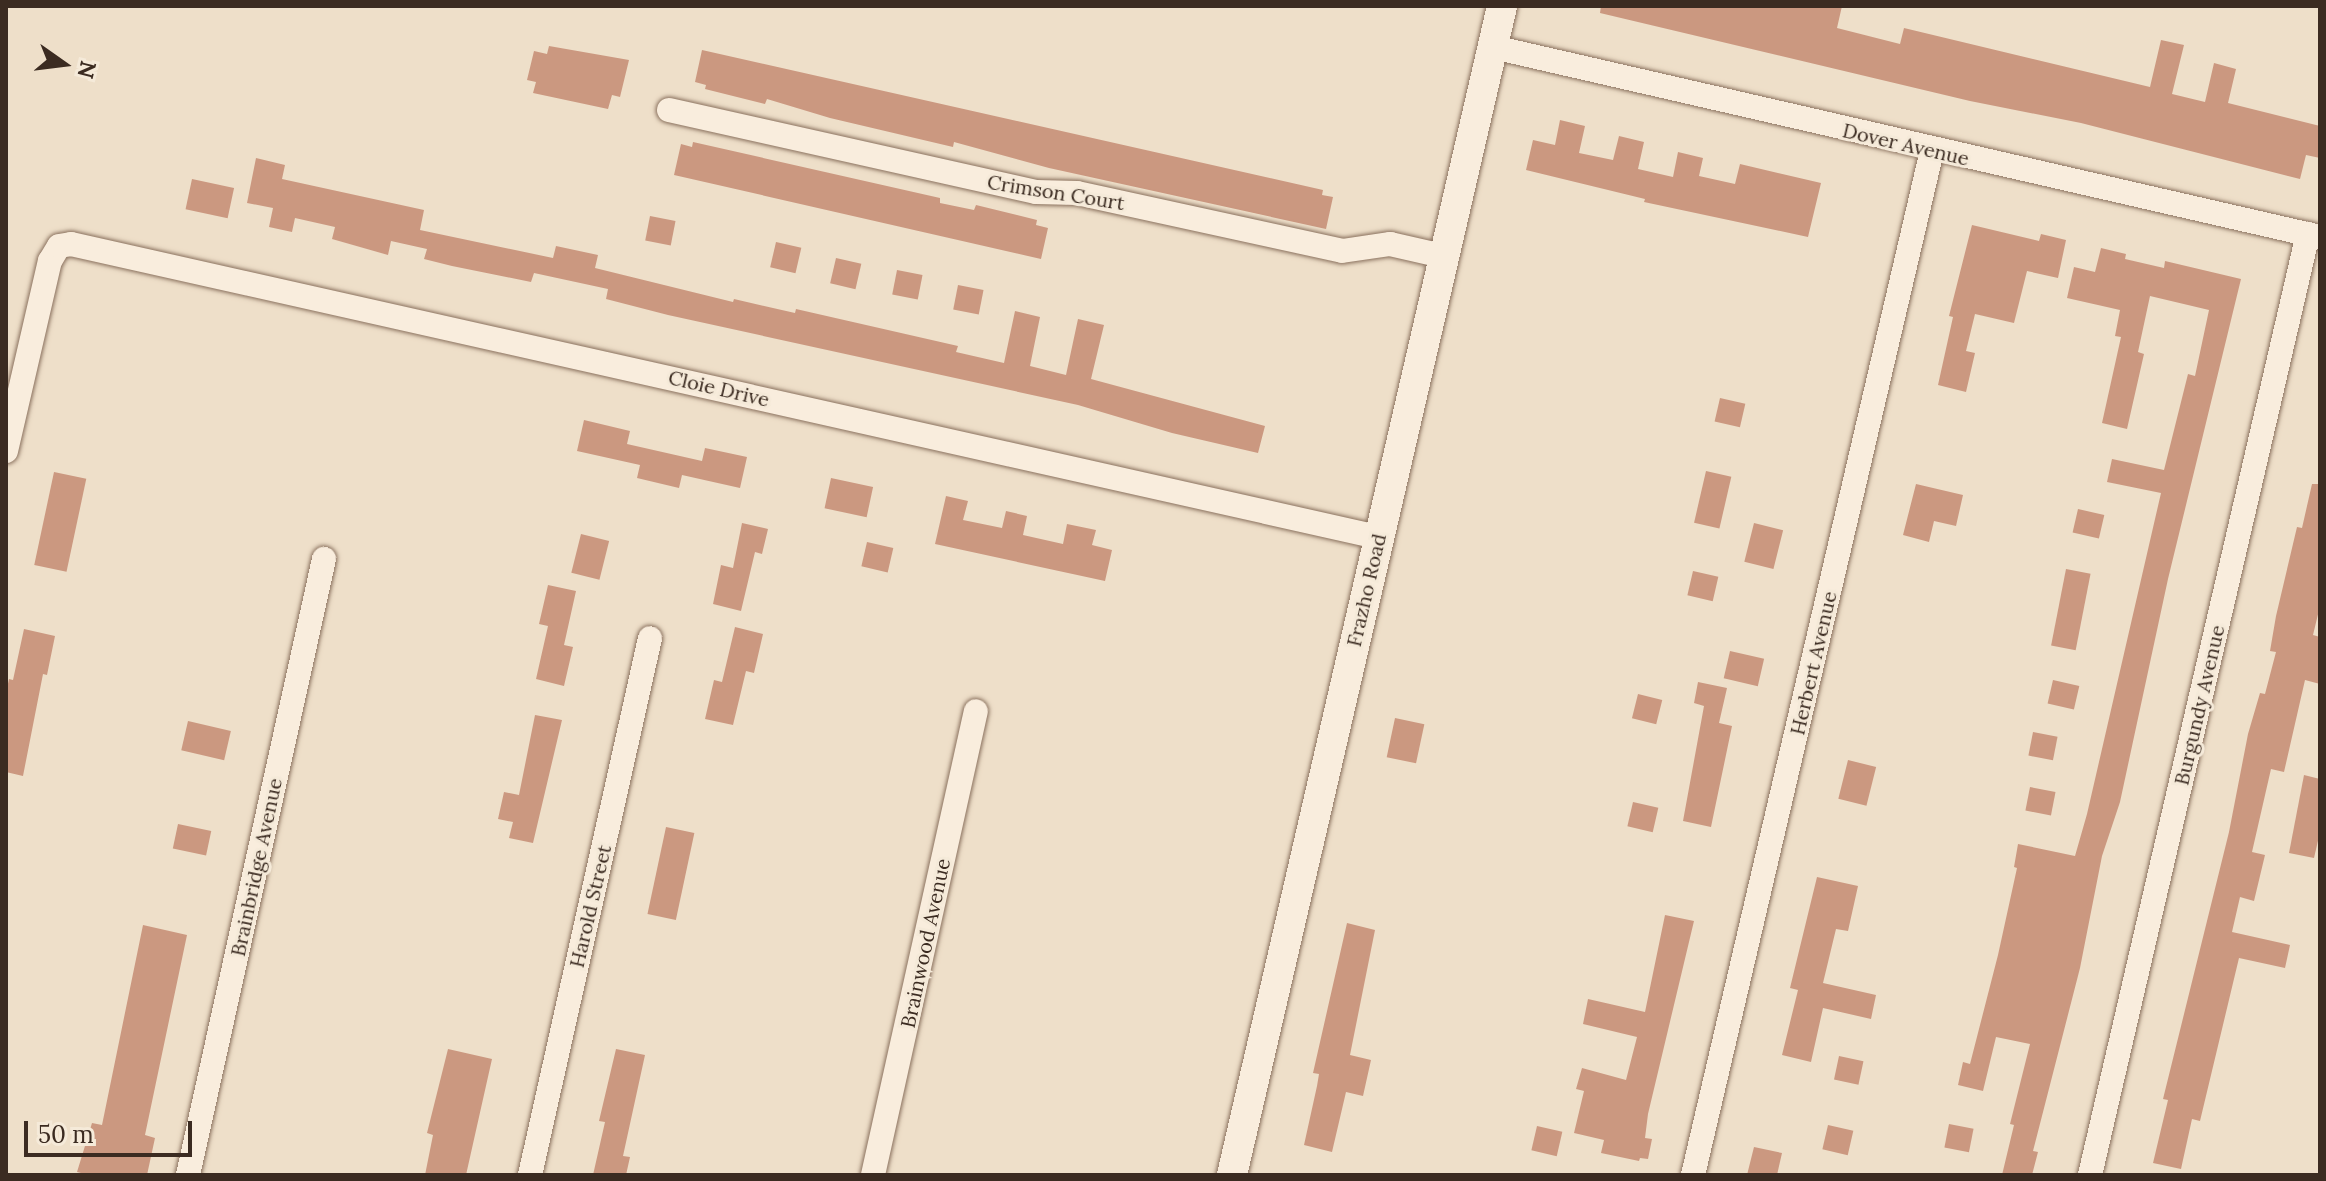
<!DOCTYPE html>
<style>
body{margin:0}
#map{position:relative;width:2326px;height:1181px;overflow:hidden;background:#eedfc9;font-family:Lora,serif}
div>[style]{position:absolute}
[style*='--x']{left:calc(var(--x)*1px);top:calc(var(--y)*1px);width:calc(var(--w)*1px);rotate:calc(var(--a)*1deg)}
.building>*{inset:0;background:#cb9880;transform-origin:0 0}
.roads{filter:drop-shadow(0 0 2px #8a715e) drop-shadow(0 0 2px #8a715e)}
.minor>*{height:24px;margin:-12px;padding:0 12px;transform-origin:12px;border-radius:12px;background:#f9eddd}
.tertiary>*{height:30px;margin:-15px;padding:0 15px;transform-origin:15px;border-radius:15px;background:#f9eddd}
span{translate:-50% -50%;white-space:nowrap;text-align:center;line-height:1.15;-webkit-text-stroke:6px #f5ead9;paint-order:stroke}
.street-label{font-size:20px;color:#3b2b21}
.frame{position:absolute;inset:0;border:8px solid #3b2b21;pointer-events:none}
.north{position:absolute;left:24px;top:24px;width:80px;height:80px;-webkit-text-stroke:6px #f5ead9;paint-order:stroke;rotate:104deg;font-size:22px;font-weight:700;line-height:32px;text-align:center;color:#3b2b21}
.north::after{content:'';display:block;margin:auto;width:28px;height:36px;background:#3b2b21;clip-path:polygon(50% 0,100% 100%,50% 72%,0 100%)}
.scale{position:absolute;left:24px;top:1121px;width:168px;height:36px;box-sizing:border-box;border:4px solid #3b2b21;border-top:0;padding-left:10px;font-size:24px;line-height:28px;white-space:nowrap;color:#3b2b21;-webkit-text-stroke:6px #f5ead9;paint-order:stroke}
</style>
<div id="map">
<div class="building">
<i style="clip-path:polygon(1601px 6px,1842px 6px,1837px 28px,1900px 44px,1904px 28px,2150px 87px,2161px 40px,2184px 45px,2172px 94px,2205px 102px,2214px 63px,2236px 69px,2228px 103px,2320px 126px,2320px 158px,2306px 155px,2300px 179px,2081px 123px,1970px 101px,1600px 13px)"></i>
<i style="clip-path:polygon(549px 46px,629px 60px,620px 97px,612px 95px,608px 109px,533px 93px,536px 82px,527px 80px,534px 51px,547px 54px)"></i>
<i style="clip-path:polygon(702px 50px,1323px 190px,1322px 195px,1333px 197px,1326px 229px,1049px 168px,954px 142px,953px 147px,830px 118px,767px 99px,765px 104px,705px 89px,706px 85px,695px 82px)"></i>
<i style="clip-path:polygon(1560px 120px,1585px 126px,1579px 153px,1613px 160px,1619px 136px,1644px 142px,1638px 169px,1673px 177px,1678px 152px,1703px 158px,1699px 176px,1735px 184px,1740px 164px,1821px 183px,1808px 237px,1644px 202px,1645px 199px,1526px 170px,1533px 140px,1555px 145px)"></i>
<i style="clip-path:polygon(693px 142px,940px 198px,940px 203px,974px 210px,976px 205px,1037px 220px,1036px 225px,1048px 228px,1041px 259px,674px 175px,681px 144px,692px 147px)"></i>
<i style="clip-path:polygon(256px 158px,285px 165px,282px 179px,424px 210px,420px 230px,553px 258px,556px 246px,598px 255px,595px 268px,733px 302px,734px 299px,795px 313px,796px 309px,958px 346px,956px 352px,1004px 363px,1015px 311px,1040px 317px,1030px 366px,1066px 375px,1078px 319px,1104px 325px,1091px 379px,1265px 426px,1258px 453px,1172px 433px,1078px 405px,668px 315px,606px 299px,608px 289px,534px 273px,531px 282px,452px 266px,424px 259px,427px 249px,391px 241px,388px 255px,332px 239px,335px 227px,295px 218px,292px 232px,269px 227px,273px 208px,247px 203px)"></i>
<i style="left:192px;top:179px;width:43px;height:31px;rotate:12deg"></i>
<i style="left:650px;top:216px;width:26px;height:25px;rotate:11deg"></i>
<i style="clip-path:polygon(1972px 225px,2039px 241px,2041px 234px,2066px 240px,2058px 278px,2027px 271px,2014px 323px,1975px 314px,1966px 351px,1975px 353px,1966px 392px,1938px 385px,1953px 317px,1949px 316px)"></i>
<i style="left:776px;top:242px;width:26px;height:26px;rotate:13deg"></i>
<i style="clip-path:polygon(2101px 248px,2126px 254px,2125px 259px,2164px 268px,2165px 261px,2241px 279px,2168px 579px,2120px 802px,2102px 856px,2080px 968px,2033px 1151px,2038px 1152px,2032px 1175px,2002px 1175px,2014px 1125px,2010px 1124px,2030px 1044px,1996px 1037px,1983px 1091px,1958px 1085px,1963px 1062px,1970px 1064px,1998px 955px,2017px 868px,2014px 867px,2018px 844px,2075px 856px,2087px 814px,2161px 493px,2107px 482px,2112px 459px,2164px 470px,2188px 374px,2195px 376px,2209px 310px,2150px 296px,2138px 352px,2144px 354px,2127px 429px,2102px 423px,2121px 337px,2115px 336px,2120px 310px,2067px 298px,2074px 267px,2095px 272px)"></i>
<i style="left:836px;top:258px;width:26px;height:26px;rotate:13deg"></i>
<i style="left:897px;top:270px;width:26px;height:25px;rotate:11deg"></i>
<i style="left:958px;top:285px;width:26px;height:25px;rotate:11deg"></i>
<i style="left:1720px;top:398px;width:26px;height:24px;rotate:13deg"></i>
<i style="clip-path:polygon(584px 420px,630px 431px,627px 444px,702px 461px,705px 448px,747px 457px,740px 488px,682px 475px,679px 488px,637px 478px,640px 465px,577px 451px)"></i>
<i style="left:1706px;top:471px;width:26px;height:53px;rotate:13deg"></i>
<i style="left:54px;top:472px;width:33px;height:95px;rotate:12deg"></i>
<i style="left:831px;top:478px;width:43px;height:31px;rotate:12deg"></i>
<i style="clip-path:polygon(1916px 484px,1963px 495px,1956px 526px,1934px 521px,1929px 542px,1903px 535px)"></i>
<i style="clip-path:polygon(2312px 484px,2320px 484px,2320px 606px,2313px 635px,2320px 637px,2320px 684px,2305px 680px,2284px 772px,2271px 769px,2252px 852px,2265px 855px,2254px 901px,2240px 897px,2232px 932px,2290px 945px,2285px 968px,2239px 958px,2200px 1121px,2192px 1119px,2181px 1169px,2153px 1163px,2168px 1100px,2163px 1099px,2229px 832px,2248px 734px,2260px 693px,2265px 694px,2276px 652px,2270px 651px,2276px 616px,2297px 527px,2302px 528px)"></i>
<i style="clip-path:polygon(946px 496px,968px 501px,963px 520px,1002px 528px,1006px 511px,1027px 516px,1023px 535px,1063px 544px,1067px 524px,1096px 530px,1092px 545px,1112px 550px,1105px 581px,935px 544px)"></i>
<i style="left:2078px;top:509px;width:27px;height:24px;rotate:13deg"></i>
<i style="clip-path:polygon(742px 523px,768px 529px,762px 554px,755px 552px,741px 611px,713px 604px,721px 565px,733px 568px)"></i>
<i style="left:1754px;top:523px;width:30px;height:40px;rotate:14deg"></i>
<i style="left:581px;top:534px;width:29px;height:40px;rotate:14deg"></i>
<i style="left:867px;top:542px;width:27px;height:25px;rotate:13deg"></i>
<i style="left:2066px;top:569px;width:25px;height:78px;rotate:11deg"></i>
<i style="left:1693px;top:571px;width:26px;height:25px;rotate:13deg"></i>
<i style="clip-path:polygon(548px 585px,576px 591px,564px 645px,573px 647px,564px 686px,536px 679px,548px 626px,539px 624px)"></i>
<i style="clip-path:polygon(735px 627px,763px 634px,754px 673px,746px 671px,733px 725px,705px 719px,714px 680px,722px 682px)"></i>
<i style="clip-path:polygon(24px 629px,55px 636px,47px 675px,43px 674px,23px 776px,6px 772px,6px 693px,9px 679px,13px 680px)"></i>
<i style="left:1730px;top:651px;width:35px;height:28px;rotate:13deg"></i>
<i style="left:2053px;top:680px;width:27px;height:24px;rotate:13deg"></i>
<i style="clip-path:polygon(1698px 682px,1727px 688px,1719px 723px,1732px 726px,1711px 827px,1683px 821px,1704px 706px,1694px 703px)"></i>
<i style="left:1638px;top:694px;width:25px;height:25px;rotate:14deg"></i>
<i style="clip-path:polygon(535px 715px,562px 720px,533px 843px,509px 838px,513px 822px,498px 819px,504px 792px,519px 795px)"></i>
<i style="left:1395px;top:718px;width:30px;height:40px;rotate:12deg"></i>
<i style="left:188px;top:721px;width:44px;height:30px;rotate:13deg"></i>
<i style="left:2033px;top:732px;width:25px;height:24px;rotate:11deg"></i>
<i style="left:1848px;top:760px;width:29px;height:40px;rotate:14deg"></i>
<i style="clip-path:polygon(2304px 775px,2320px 779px,2320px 832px,2314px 858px,2289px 853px)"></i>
<i style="left:2030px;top:787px;width:26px;height:24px;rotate:11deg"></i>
<i style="left:1633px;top:802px;width:26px;height:25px;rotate:13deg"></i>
<i style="left:178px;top:824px;width:34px;height:25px;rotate:12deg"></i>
<i style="left:666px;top:827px;width:29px;height:89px;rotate:12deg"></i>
<i style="clip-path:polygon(1817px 877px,1858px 886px,1848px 931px,1836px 929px,1823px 983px,1876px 995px,1871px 1019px,1823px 1008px,1811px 1062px,1782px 1055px,1798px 990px,1790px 988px)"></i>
<i style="clip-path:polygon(1665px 915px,1694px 921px,1648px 1114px,1645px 1138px,1652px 1139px,1648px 1159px,1640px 1158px,1639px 1161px,1601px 1153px,1604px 1140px,1574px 1133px,1584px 1091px,1576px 1089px,1582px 1068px,1626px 1080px,1637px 1037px,1583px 1024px,1588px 999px,1645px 1012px)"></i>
<i style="clip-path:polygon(1347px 923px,1375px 930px,1350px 1055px,1371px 1060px,1363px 1096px,1346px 1092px,1332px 1152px,1304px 1145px,1317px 1086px,1319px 1074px,1313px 1073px)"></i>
<i style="clip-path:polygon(143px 925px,187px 935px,145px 1135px,155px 1138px,147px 1175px,89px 1175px,77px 1172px,92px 1123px,102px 1125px)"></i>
<i style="clip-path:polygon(448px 1049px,492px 1059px,466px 1175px,425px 1175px,433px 1135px,427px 1133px)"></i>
<i style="clip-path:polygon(616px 1049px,645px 1055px,623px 1156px,630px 1157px,626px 1175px,593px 1175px,605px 1122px,599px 1121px)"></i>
<i style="left:1839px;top:1056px;width:25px;height:24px;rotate:12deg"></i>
<i style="left:1949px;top:1124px;width:25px;height:24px;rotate:11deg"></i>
<i style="left:1828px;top:1125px;width:26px;height:25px;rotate:13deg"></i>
<i style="left:1537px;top:1126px;width:26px;height:25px;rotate:13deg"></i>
<i style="clip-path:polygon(1754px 1147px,1782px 1153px,1777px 1175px,1747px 1175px)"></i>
</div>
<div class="roads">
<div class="minor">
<i style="--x:1493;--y:47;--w:849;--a:12.94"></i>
<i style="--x:669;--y:110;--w:376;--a:12.6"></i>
<i style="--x:1036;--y:192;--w:41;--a:1.4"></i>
<i style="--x:1077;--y:193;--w:271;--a:12.3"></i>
<i style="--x:1342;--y:251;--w:49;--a:-8.3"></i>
<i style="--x:1390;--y:244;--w:54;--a:12.8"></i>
<i style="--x:6;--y:451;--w:195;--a:-77"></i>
<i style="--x:50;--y:261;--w:17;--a:-59"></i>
<i style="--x:59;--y:246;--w:12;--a:-9"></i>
<i style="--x:71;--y:244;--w:1339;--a:12.64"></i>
<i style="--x:188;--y:1175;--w:631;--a:-77.55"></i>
<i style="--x:530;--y:1175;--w:550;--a:-77.4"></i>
<i style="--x:873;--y:1175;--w:475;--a:-77.5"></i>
<i style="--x:1693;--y:1175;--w:1052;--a:-76.87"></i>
<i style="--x:2090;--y:1175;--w:966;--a:-76.96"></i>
</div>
<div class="tertiary">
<i style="--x:1232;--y:1175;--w:1200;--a:-76.99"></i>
</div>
</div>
<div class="street-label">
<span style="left:1906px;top:144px;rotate:13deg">Dover Avenue</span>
<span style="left:1056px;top:192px;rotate:9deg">Crimson Court</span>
<span style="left:719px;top:388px;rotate:13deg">Cloie Drive</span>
<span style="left:1366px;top:590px;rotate:-77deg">Frazho Road</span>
<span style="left:1813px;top:663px;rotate:-77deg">Herbert Avenue</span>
<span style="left:2199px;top:705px;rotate:-77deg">Burgundy Avenue</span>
<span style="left:256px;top:867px;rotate:-78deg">Brainbridge Avenue</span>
<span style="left:590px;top:906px;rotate:-77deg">Harold Street</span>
<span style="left:925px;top:943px;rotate:-78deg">Brainwood Avenue</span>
</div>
<div class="frame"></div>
<div class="north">N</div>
<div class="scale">50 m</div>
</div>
